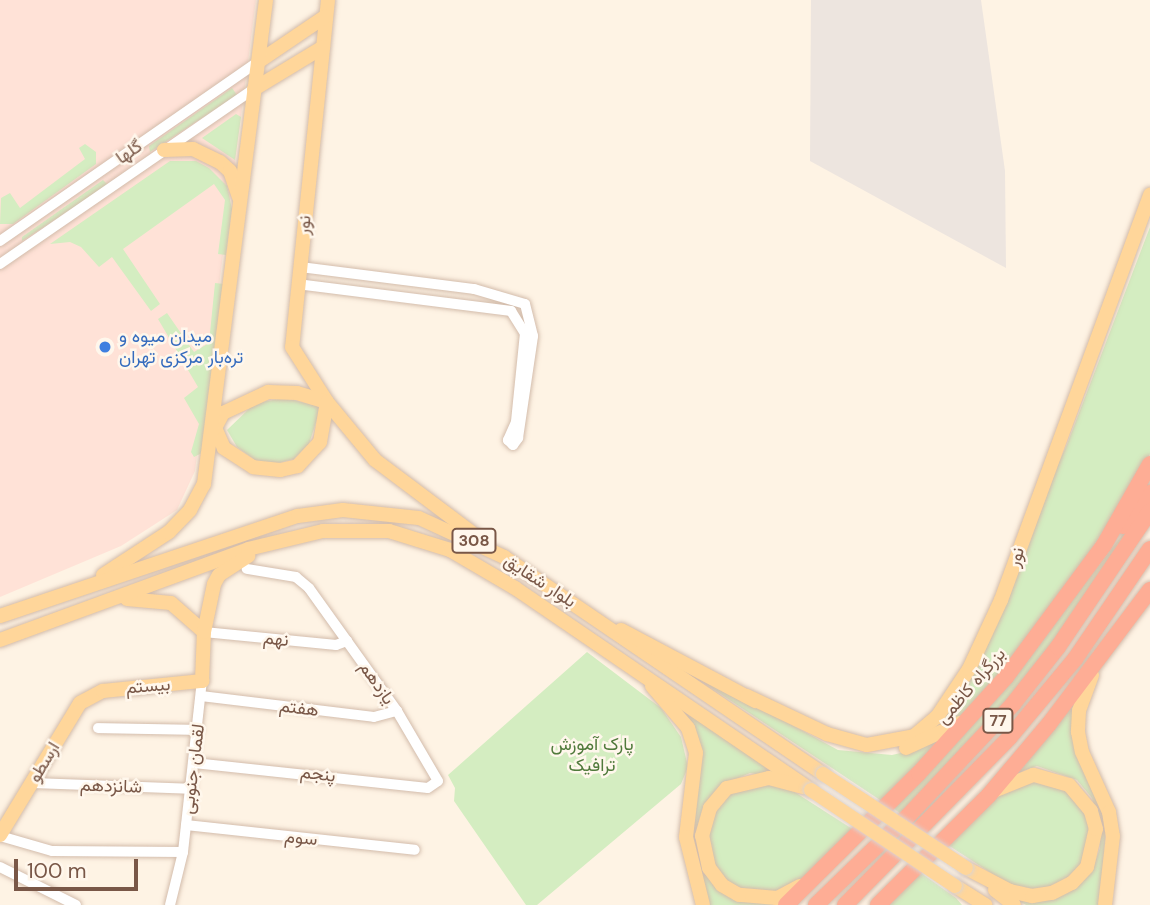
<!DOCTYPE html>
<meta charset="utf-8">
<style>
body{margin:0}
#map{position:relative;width:1150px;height:905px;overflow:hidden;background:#fef3e4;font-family:"DM Sans",Vazirmatn,sans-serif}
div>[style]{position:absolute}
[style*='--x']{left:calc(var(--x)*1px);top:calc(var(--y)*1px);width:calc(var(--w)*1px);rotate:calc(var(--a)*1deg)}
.commercial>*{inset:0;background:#ffe2d7}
.industrial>*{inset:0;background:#ede5df}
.green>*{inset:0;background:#d4edc1}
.roads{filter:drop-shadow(0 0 2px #d3bcab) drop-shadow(0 0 2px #d3bcab)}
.minor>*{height:10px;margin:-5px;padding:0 5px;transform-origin:5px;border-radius:5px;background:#fff}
.major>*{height:14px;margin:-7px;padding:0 7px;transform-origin:7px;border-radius:7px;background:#ffd69a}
.highway>*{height:16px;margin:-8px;padding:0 8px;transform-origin:8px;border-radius:8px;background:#fead95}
.bridges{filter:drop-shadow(0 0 2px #dcd3cf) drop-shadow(0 0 2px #dcd3cf)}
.major-bridge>*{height:14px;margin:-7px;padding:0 7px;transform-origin:7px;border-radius:7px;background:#ffd69a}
.dots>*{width:19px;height:19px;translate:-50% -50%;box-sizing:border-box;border:4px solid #fff7ec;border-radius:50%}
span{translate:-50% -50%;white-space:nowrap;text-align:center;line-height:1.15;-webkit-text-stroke:5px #fff7ec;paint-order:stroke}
.shield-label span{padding:2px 5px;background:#fff7ec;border:2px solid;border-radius:5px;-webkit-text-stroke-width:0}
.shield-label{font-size:16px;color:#795747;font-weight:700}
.street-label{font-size:18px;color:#795747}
.shop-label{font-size:18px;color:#366cbe}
.left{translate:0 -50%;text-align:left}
.park-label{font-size:18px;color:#507a3b}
.scale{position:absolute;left:14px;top:859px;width:124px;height:32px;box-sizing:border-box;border:4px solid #795747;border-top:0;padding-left:9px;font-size:21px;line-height:24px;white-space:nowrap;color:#795747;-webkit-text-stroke:5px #fff7ec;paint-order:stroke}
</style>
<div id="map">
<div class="commercial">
<i style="clip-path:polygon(0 0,256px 0,195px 471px,177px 510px,121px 546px,0 597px)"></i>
</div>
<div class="industrial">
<i style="clip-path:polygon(811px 0,981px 0,1005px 171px,1006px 268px,810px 161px)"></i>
</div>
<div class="green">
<i style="clip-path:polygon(232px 88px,237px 95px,150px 152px,149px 146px)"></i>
<i style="clip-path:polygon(236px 114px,241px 117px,235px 160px,202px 138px)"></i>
<i style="clip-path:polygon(85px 144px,96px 152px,96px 164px,13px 224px,0 224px,1px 198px,10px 193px,20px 208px,85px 159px,79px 148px)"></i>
<i style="clip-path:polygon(170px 161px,196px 161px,209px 168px,227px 186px,232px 209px,226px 255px,218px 254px,225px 200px,214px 184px,123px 249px,160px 304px,151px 311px,112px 257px,99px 267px,81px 247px,70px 242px,50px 244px)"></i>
<i style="clip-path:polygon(103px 180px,108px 185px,22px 241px,22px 237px)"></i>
<i style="clip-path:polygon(1150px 227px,1150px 454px,1125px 498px,1060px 597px,968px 712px,909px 745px,876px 749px,840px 742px,933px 729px,1066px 447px)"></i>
<i style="clip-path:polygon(215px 283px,224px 284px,202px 453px,194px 457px,191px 452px,199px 424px,184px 398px,198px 387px,158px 319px,167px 313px,194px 352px,209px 343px)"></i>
<i style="clip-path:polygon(285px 398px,321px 407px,309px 444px,294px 459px,274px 464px,255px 460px,237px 447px,227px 430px,255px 403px)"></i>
<i style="clip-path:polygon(1150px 499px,1073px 617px,1019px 687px,901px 814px,893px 808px,1005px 687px)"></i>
<i style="clip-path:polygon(587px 652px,661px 708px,681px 737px,688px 767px,681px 784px,537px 905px,526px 905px,454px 801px,455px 788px,448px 775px)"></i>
<i style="clip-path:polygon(659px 653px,838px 750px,892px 755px,918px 749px,957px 728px,883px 802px)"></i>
<i style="clip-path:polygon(1079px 693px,1073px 712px,1106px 826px,1100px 905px,1026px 905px,1010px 896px,1031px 900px,1093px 868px,1100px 848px,1100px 824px,1092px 798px,1077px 780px,1037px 766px,1008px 776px)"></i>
<i style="clip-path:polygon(672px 702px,786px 779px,750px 773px,722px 785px,697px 833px,702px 864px,718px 886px,783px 900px,778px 905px,709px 905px,691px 834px,700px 761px)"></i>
<i style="clip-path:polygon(1031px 779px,1069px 792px,1082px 807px,1091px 830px,1085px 859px,1071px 878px,1049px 890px,1014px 888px,948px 845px,992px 799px)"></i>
<i style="clip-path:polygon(758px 783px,790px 789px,854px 830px,806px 877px,783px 891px,745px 892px,725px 880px,711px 858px,708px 834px,715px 810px,728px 795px)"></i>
<i style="clip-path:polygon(921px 873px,956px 898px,962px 905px,888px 905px)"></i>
</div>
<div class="roads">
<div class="minor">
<i style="--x:0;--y:241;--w:314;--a:-34.8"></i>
<i style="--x:0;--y:264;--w:308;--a:-34.6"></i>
<i style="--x:297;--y:284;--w:216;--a:7.2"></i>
<i style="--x:511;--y:311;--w:26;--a:58"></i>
<i style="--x:525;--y:333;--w:89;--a:95.8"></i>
<i style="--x:516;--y:422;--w:20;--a:114"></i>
<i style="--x:508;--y:440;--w:7;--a:45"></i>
<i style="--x:513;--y:445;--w:9;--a:-54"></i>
<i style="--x:518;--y:438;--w:103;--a:-81.6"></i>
<i style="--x:533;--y:336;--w:33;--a:-104"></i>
<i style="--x:525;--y:304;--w:53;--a:-163.6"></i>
<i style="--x:474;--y:289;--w:176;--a:-172.8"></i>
<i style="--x:204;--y:632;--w:133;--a:5.6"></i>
<i style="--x:336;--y:645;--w:12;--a:-20"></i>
<i style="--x:201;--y:696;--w:174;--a:6.9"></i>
<i style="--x:374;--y:717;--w:24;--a:-15"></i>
<i style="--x:98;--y:728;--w:100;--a:1.1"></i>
<i style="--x:194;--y:763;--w:235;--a:6.1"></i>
<i style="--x:428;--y:788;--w:12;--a:-35"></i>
<i style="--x:438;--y:781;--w:81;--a:-120.4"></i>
<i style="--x:397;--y:711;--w:151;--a:-125.6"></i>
<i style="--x:309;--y:588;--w:17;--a:-140"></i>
<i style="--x:296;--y:577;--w:50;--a:-170.7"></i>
<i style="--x:31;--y:783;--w:160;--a:2.1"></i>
<i style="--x:186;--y:825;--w:230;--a:6.2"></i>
<i style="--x:0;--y:836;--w:54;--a:16.1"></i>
<i style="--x:52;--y:851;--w:131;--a:0.4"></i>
<i style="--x:0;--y:867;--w:85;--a:26.6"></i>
<i style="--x:170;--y:905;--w:55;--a:-76.2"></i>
<i style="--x:183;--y:852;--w:172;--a:-83.7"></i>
</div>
<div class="major">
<i style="--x:328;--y:0;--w:349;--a:95.9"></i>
<i style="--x:292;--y:347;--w:65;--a:57.5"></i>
<i style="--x:327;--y:402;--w:75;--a:50.4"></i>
<i style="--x:375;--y:460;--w:125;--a:36.9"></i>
<i style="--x:258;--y:62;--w:82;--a:-34.1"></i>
<i style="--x:254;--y:89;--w:81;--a:-31.3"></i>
<i style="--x:164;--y:150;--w:29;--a:-2"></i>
<i style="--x:193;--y:149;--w:30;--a:26"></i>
<i style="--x:220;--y:162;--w:13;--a:42"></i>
<i style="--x:230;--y:171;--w:28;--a:71"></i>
<i style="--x:268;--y:392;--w:29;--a:2"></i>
<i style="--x:297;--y:393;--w:31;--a:17"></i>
<i style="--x:327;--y:402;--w:41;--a:99.9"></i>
<i style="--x:320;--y:442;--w:33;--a:133"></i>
<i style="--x:298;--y:466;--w:18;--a:167"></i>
<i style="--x:280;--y:470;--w:27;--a:-174"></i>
<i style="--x:253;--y:467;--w:35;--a:-147"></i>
<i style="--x:224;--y:448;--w:22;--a:-114"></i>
<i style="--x:215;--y:428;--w:17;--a:-62"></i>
<i style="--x:223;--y:413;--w:50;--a:-25"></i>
<i style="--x:103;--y:575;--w:79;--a:-33.1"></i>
<i style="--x:169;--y:532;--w:30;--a:-46"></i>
<i style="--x:190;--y:510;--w:30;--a:-62"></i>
<i style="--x:204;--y:484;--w:488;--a:-82.7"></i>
<i style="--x:127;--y:599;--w:44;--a:5.2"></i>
<i style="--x:171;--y:603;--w:44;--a:41.3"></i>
<i style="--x:0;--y:616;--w:314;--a:-18.6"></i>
<i style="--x:298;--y:516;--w:45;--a:-7.6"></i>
<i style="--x:343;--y:510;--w:76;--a:6"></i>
<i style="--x:419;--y:518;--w:94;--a:24.6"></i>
<i style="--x:504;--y:557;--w:386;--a:34.2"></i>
<i style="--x:621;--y:630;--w:152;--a:27.9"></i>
<i style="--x:0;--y:640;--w:264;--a:-20.1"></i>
<i style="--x:248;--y:549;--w:77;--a:-13.5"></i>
<i style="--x:323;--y:531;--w:66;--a:0"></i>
<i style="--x:389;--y:531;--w:64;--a:17.3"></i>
<i style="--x:450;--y:550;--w:75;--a:30.3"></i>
<i style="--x:515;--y:588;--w:358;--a:34.3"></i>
<i style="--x:1092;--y:675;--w:38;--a:110"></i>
<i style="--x:1079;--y:711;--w:21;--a:93"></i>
<i style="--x:1078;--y:732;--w:20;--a:79"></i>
<i style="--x:1082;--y:752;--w:66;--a:65.8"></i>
<i style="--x:1109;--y:812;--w:24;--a:81"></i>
<i style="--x:1113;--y:836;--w:69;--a:96.6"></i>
<i style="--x:652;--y:686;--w:55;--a:49.4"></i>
<i style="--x:688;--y:728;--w:26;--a:72"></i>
<i style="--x:696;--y:753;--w:85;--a:96.8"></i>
<i style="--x:686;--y:837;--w:70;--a:76"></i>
<i style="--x:747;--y:696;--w:89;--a:25.4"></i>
<i style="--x:827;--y:734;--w:41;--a:15.4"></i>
<i style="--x:867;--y:745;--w:48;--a:-10.8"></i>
<i style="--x:914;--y:736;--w:30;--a:-40"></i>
<i style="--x:937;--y:717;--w:58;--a:-56.3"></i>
<i style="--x:969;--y:669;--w:76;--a:-65.1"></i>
<i style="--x:1001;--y:600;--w:432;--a:-69.8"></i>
<i style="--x:906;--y:748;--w:60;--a:-24.8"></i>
<i style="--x:0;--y:835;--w:154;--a:-58.8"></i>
<i style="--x:80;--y:703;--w:26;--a:-28"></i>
<i style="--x:103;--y:691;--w:100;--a:-5.8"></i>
<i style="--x:202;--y:681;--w:49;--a:-87.7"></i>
<i style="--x:204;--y:632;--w:49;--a:-78.2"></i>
<i style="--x:214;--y:584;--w:10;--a:-61"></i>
<i style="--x:219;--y:575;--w:35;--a:-33"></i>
<i style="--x:966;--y:868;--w:50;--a:27.6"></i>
<i style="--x:1010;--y:891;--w:23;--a:13"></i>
<i style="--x:1032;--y:896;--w:20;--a:-9"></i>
<i style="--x:1052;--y:893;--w:22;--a:-27"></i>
<i style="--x:1072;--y:883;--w:22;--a:-47"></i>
<i style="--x:1087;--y:867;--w:39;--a:-77"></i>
<i style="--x:1096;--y:829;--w:19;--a:-106"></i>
<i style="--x:1091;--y:811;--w:34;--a:-130"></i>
<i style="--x:1069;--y:785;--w:37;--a:-164"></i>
<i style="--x:1033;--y:775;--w:40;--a:158"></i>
<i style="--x:800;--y:886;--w:26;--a:152"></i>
<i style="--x:777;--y:898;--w:38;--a:-175"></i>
<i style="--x:739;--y:895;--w:20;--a:-150"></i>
<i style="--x:722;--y:885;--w:21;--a:-127"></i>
<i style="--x:709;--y:868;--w:33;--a:-102"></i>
<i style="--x:702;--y:836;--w:29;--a:-74"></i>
<i style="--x:710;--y:808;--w:26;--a:-50"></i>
<i style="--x:727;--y:788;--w:43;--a:-13.4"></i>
<i style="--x:769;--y:778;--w:35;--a:15"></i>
<i style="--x:955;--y:886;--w:36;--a:32"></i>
<i style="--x:995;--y:890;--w:24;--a:38"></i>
</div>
<div class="highway">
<i style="--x:1123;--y:526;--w:43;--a:-50.7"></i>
<i style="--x:786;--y:905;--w:187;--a:-44.8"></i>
<i style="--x:919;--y:773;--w:130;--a:-47.8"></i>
<i style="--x:1006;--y:677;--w:164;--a:-53.4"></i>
<i style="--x:1104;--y:545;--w:93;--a:-60.4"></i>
<i style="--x:816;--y:905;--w:128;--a:-44.1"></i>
<i style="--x:908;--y:816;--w:154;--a:-46.8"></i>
<i style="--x:1013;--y:704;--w:73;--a:-51.7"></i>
<i style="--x:1058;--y:647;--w:164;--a:-55.9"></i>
<i style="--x:845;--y:905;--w:235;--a:-45.5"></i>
<i style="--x:1010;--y:737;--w:102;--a:-50.2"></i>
<i style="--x:1075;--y:659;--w:133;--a:-55.7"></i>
<i style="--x:878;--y:905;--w:156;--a:-44.7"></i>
<i style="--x:989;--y:795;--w:93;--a:-49.8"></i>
<i style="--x:1049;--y:724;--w:168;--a:-53"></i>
</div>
</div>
<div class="bridges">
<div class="major-bridge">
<i style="--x:823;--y:774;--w:171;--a:33.3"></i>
<i style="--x:811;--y:790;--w:173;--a:33.7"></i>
</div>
</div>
<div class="dots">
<i style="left:105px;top:347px;background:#3f7fe0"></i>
</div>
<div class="shield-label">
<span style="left:474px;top:541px">308</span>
<span style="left:998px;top:721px">77</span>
</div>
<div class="street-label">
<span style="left:129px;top:152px;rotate:-35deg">گلها</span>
<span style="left:304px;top:225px;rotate:-84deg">نور</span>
<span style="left:1016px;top:557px;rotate:-73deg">نور</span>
<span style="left:540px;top:581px;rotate:33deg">بلوار شقایق</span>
<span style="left:276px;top:639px;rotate:6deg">نهم</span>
<span style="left:377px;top:683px;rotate:55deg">یازدهم</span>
<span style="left:148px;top:686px;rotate:-5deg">بیستم</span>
<span style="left:971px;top:686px;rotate:-49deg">بزرگراه کاظمی</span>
<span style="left:299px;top:708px;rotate:7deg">هفتم</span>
<span style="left:44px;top:762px;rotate:-59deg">ارسطو</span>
<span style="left:193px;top:769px;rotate:-83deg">لقمان جنوبی</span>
<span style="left:318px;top:774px;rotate:7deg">پنجم</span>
<span style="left:111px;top:786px;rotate:2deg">شانزدهم</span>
<span style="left:301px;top:838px;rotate:6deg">سوم</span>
</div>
<div class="shop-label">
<span class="left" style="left:119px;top:347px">میدان میوه و<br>تره‌بار مرکزی تهران</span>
</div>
<div class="park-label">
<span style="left:592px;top:755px">پارک آموزش<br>ترافیک</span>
</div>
<div class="scale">100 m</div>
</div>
